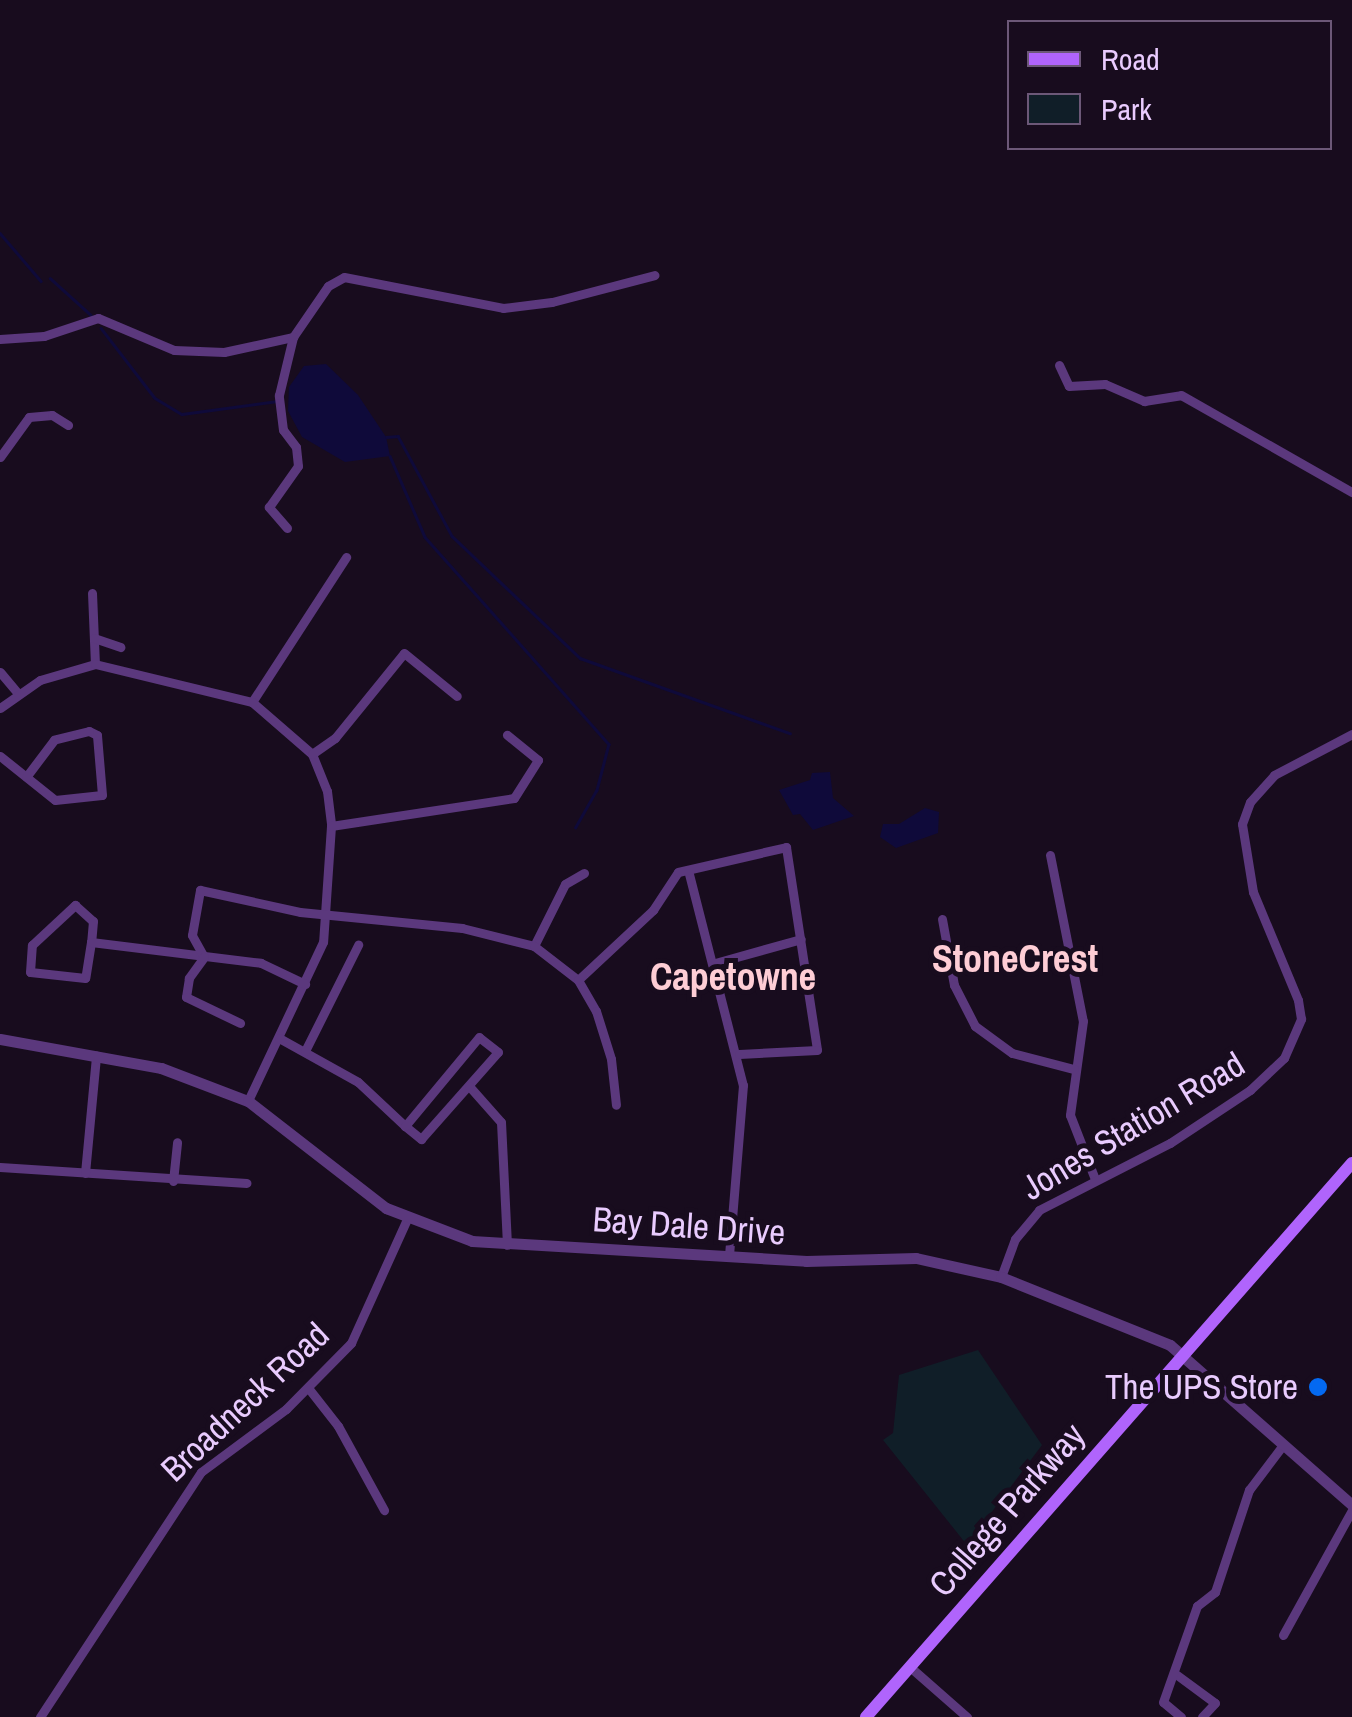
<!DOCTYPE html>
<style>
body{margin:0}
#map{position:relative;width:1352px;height:1717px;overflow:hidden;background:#180c1e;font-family:"Archivo Narrow",sans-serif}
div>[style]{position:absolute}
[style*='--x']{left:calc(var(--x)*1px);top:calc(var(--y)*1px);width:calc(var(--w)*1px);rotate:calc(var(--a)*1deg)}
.green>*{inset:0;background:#101e28}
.water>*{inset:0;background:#0f0a3a}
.stream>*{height:2.5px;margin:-1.25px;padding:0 1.25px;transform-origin:1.25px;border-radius:1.25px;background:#0f0a3a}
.minor>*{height:9px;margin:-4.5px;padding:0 4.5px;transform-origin:4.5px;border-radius:4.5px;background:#5b387d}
.tertiary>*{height:11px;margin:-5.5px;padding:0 5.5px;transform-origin:5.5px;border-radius:5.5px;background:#5b387d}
.secondary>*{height:12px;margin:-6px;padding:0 6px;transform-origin:6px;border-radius:6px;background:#b064fc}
.dots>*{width:28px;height:28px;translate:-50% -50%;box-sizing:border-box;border:5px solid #180c1e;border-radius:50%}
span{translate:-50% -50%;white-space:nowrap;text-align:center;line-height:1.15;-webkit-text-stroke:10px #180c1e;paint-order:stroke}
.street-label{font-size:35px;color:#e9cbfe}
.poi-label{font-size:35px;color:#e9cbfe}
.right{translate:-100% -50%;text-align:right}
.neighbourhood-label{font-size:38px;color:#fecdd5;font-weight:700}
.legend{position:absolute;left:1007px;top:20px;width:325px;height:130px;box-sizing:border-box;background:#180c1e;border:2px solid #6c5878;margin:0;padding:12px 18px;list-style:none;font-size:30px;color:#e9cbfe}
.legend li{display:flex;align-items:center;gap:20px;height:50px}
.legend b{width:50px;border:2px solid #6c5878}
</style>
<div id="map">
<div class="green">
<i style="clip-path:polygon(978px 1350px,1042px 1445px,967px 1545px,883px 1440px,893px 1433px,899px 1375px)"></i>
</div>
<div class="water">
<i style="clip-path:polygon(326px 364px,358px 395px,386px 437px,390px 456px,345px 462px,302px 437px,288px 411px,289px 387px,304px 366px)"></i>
<i style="clip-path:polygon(830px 772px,833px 798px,854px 816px,813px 830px,800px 814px,793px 815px,779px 790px,810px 780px,812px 773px)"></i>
<i style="clip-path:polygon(925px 808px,939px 812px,938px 833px,896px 848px,880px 837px,883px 824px,899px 824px)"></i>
</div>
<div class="stream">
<i style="--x:0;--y:233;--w:63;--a:49.5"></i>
<i style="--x:50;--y:278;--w:55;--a:42.1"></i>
<i style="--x:101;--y:328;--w:88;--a:52.4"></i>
<i style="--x:155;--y:398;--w:31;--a:31"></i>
<i style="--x:182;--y:414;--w:96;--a:-7.8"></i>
<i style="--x:386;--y:437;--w:12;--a:-5"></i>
<i style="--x:398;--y:436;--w:114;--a:61.6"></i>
<i style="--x:452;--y:536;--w:177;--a:43.6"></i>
<i style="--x:580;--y:658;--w:223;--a:19.7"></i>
<i style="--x:390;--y:456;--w:88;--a:66.6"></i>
<i style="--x:425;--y:537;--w:277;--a:48.4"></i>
<i style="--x:609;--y:744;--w:48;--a:104.6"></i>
<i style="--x:597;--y:790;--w:43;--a:119.6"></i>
</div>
<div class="minor">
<i style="--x:0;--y:339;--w:44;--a:-3.9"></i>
<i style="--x:44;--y:336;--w:57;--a:-18.4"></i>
<i style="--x:98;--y:318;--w:82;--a:22.8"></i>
<i style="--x:174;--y:350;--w:50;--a:2.3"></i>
<i style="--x:224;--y:352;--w:71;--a:-12.3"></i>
<i style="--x:293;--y:337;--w:62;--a:-55.5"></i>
<i style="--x:328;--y:286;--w:18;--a:-29"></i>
<i style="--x:344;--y:277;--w:162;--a:11"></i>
<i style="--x:503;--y:308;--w:49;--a:-7"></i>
<i style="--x:552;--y:302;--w:106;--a:-14.7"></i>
<i style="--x:1059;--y:365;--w:23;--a:65"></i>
<i style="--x:1069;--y:386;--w:36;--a:-3"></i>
<i style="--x:1105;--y:384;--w:43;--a:23.6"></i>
<i style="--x:1144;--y:401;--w:37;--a:-9"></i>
<i style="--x:1181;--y:395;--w:197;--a:29.6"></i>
<i style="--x:0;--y:457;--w:49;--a:-54.1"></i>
<i style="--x:29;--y:417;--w:23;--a:-5"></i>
<i style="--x:52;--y:415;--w:19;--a:32"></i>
<i style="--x:287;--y:528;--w:28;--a:-131"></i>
<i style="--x:269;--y:507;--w:50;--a:-54.7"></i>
<i style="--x:298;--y:466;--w:19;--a:-96"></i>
<i style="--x:296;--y:447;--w:21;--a:-127"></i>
<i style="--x:283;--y:430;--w:35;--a:-97"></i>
<i style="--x:279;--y:395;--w:60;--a:-76.4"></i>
<i style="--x:92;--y:593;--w:71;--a:87.6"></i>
<i style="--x:94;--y:638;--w:28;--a:19"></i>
<i style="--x:0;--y:672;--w:26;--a:50"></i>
<i style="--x:252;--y:702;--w:173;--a:-57"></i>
<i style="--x:0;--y:708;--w:49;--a:-35"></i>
<i style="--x:40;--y:680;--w:57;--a:-16.2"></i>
<i style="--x:95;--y:664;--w:162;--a:13.6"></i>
<i style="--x:252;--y:702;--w:79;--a:40.9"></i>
<i style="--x:312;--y:754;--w:40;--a:68"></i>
<i style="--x:327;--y:791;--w:35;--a:83"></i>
<i style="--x:331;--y:826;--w:116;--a:93.9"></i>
<i style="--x:323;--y:942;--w:176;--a:115.3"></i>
<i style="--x:312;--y:754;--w:28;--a:-35"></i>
<i style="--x:335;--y:738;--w:109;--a:-50.9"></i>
<i style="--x:404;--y:653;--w:68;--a:39.1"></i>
<i style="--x:0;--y:756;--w:70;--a:38.7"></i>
<i style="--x:55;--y:800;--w:47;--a:-6.1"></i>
<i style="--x:102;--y:795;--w:60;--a:-94.8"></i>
<i style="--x:97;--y:735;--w:9;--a:-153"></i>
<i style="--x:89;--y:731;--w:36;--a:166"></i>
<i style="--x:54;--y:740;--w:46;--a:127.1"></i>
<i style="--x:331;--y:826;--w:185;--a:-8.7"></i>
<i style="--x:514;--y:798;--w:45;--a:-57.7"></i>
<i style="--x:538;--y:760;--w:40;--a:-141"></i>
<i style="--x:1050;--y:855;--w:169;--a:78.8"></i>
<i style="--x:1083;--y:1021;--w:95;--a:97.9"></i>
<i style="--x:1070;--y:1115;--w:69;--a:68.7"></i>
<i style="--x:688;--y:870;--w:222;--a:75.7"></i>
<i style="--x:743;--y:1085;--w:170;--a:94.7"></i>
<i style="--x:942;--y:919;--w:67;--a:79.7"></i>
<i style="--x:954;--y:985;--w:46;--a:62.9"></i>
<i style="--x:975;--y:1026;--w:46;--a:36.1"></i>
<i style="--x:1012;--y:1053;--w:64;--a:14.5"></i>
<i style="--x:91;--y:942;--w:36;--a:99"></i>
<i style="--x:85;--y:978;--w:55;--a:-173.8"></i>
<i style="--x:30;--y:972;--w:27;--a:-86"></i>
<i style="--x:32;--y:945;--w:59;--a:-42.9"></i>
<i style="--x:75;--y:905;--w:24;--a:42"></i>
<i style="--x:93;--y:921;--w:21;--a:95"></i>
<i style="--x:91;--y:942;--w:171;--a:7"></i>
<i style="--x:261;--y:963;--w:49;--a:25.5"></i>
<i style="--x:534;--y:946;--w:69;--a:-63.4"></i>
<i style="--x:565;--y:884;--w:22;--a:-30"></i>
<i style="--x:204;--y:957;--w:25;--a:-119"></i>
<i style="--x:192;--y:935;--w:46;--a:-79.9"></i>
<i style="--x:200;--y:890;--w:102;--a:12.4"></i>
<i style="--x:300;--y:912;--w:163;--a:5.6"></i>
<i style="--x:462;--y:928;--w:74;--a:14"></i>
<i style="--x:534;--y:946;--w:56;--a:37.7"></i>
<i style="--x:578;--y:980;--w:36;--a:60"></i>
<i style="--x:596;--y:1011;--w:50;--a:72.6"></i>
<i style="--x:611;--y:1059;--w:46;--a:83.8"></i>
<i style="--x:204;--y:957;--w:26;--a:126"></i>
<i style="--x:189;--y:978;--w:19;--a:99"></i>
<i style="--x:186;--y:997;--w:60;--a:25.7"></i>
<i style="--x:715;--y:963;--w:89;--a:-15.6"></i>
<i style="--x:578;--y:980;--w:103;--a:-43"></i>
<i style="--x:653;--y:910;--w:45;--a:-56.7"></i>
<i style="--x:678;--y:872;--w:111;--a:-13"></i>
<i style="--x:786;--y:847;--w:205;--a:81.3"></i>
<i style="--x:817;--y:1050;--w:78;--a:177.1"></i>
<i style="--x:279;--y:1038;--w:90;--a:29.1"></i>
<i style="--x:358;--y:1082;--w:64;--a:43.1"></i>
<i style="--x:405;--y:1126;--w:21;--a:39"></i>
<i style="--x:421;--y:1139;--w:116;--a:-48.5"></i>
<i style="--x:498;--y:1052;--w:24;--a:-142"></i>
<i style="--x:479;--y:1037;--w:116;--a:129.7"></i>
<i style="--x:305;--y:1051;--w:119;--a:-63.4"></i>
<i style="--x:469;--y:1086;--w:48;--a:48.4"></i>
<i style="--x:501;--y:1122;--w:123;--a:87.2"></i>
<i style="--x:0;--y:1167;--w:247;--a:3.7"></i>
<i style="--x:85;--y:1173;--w:118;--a:-84.6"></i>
<i style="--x:173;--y:1181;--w:39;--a:-84"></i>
<i style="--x:1001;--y:1277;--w:40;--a:-69.8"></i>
<i style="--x:1015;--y:1239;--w:38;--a:-50"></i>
<i style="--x:1039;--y:1210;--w:147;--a:-27.1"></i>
<i style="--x:1170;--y:1143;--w:96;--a:-33.5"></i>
<i style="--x:1250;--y:1090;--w:47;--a:-43.3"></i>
<i style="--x:1284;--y:1058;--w:43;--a:-66.4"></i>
<i style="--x:1301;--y:1019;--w:19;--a:-99"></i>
<i style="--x:1298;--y:1000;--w:117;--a:-112.6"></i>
<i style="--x:1253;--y:892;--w:69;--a:-99.2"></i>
<i style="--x:1242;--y:824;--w:23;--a:-70"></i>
<i style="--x:1250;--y:802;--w:36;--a:-48"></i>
<i style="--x:1274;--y:775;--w:88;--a:-27.7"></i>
<i style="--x:309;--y:1389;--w:47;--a:51.9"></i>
<i style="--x:338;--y:1426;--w:96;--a:61.3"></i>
<i style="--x:1283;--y:1635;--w:143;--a:-61.1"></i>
<i style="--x:910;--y:1667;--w:76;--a:41.3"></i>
<i style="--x:1177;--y:1675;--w:47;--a:36.4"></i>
<i style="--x:1215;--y:1703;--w:19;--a:133"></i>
<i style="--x:40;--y:1717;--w:293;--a:-56.7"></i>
<i style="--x:201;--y:1472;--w:106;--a:-36.5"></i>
<i style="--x:286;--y:1409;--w:93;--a:-45.4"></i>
<i style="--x:351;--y:1343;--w:136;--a:-65.7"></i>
<i style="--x:1181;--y:1717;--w:23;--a:-140"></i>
<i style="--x:1163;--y:1702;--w:102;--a:-70.5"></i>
<i style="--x:1197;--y:1606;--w:23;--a:-38"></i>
<i style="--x:1215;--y:1592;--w:108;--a:-71.6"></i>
<i style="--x:1249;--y:1490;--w:56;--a:-52.9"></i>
</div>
<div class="tertiary">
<i style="--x:0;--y:1039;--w:164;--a:10.2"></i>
<i style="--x:161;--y:1068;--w:93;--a:20.8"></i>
<i style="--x:248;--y:1101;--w:175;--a:37.8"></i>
<i style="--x:386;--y:1208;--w:92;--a:21"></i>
<i style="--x:472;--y:1241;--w:335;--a:3.4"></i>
<i style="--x:806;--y:1261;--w:110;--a:-1.6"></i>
<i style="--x:916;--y:1258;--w:87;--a:12.6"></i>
<i style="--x:1001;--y:1277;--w:182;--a:21.9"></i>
<i style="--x:1170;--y:1345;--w:242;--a:41.3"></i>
</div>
<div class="secondary">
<i style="--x:866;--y:1717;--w:737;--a:-48.74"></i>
</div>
<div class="dots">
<i style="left:1318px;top:1387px;background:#0469f1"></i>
</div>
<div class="street-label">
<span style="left:1133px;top:1126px;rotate:-31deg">Jones Station Road</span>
<span style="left:689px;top:1226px;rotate:4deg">Bay Dale Drive</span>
<span style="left:245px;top:1402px;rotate:-43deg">Broadneck Road</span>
<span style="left:1007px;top:1510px;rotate:-49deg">College Parkway</span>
</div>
<div class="poi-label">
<span class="right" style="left:1298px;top:1387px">The UPS Store</span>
</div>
<div class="neighbourhood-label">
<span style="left:1015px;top:959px">StoneCrest</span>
<span style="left:733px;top:977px">Capetowne</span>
</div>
<ul class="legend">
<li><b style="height:12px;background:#b064fc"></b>Road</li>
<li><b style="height:28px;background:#101e28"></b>Park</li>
</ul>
</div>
